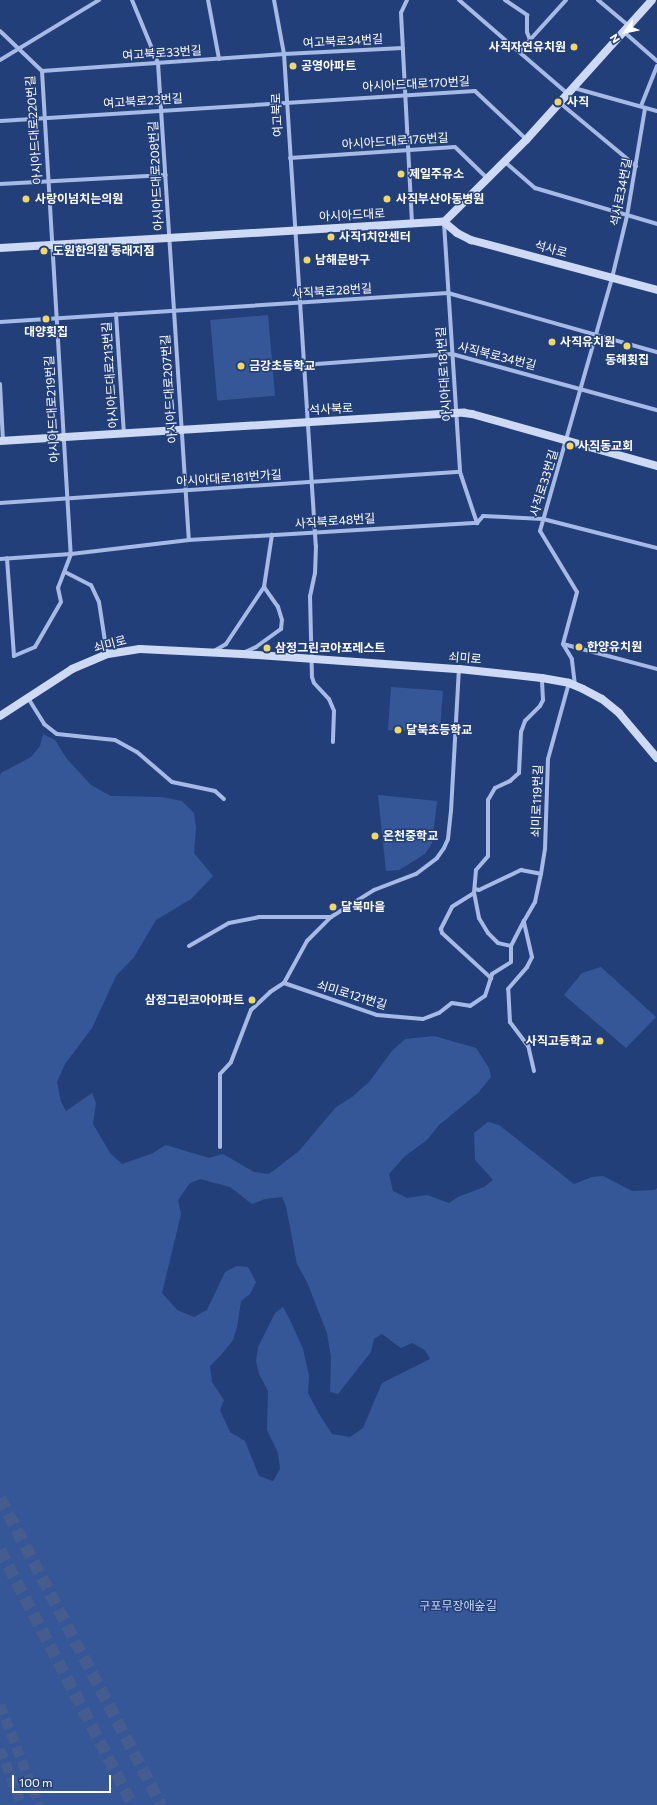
<!DOCTYPE html>
<meta charset="utf-8">
<style>
body{margin:0}
#map{position:relative;width:657px;height:1805px;overflow:hidden;background:#233f7a;font-family:Commissioner,"Noto Sans KR",sans-serif}
div>[style]{position:absolute}
[style*='--x']{left:calc(var(--x)*1px);top:calc(var(--y)*1px);width:calc(var(--w)*1px);rotate:calc(var(--a)*1deg)}
.green>*{inset:0;background:#365797;transform-origin:0 0}
.primary-tunnel>*{height:10px;margin-top:-5px;transform-origin:0;background:repeating-linear-gradient(90deg,#445c8e 0 10px,transparent 0 15px)}
.highway-tunnel>*{height:12px;margin-top:-6px;transform-origin:0;background:repeating-linear-gradient(90deg,#445c8e 0 12px,transparent 0 18px)}
.street>*{height:4px;margin:-2px;padding:0 2px;transform-origin:2px;border-radius:2px;background:#a5bae4}
.secondary>*{height:8px;margin:-4px;padding:0 4px;transform-origin:4px;border-radius:4px;background:#cedaf4}
.dots>*{width:11px;height:11px;translate:-50% -50%;box-sizing:border-box;border:2px solid #233f7a;border-radius:50%}
span{translate:-50% -50%;white-space:nowrap;text-align:center;line-height:1.15;-webkit-text-stroke:3px #233f7a;paint-order:stroke}
.street-label{font-size:12px;color:#fff}
.poi-label{font-size:12px;color:#fff;font-weight:700}
.right{translate:-100% -50%;text-align:right}
.left{translate:0 -50%;text-align:left}
.park-label{font-size:12px;color:#c8d7f4}
.north{position:absolute;left:605px;top:12px;width:40px;height:40px;-webkit-text-stroke:3px #233f7a;paint-order:stroke;rotate:237deg;font-size:11px;font-weight:700;line-height:16px;text-align:center;color:#fff}
.north::after{content:'';display:block;margin:auto;width:14px;height:18px;background:#fff;clip-path:polygon(50% 0,100% 100%,50% 72%,0 100%)}
.scale{position:absolute;left:12px;top:1775px;width:99px;height:18px;box-sizing:border-box;border:2px solid #fff;border-top:0;padding-left:5px;font-size:12px;line-height:14px;white-space:nowrap;color:#fff;-webkit-text-stroke:3px #233f7a;paint-order:stroke}
</style>
<div id="map">
<div class="green">
<i style="left:268px;top:315px;width:81px;height:58px;rotate:85deg"></i>
<i style="left:391px;top:687px;width:52px;height:43px;rotate:4deg"></i>
<i style="clip-path:polygon(evenodd,43px 734px,55px 740px,67px 759px,91px 785px,111px 796px,161px 797px,182px 801px,194px 813px,196px 828px,194px 853px,213px 876px,191px 899px,156px 920px,134px 957px,116px 976px,92px 1028px,65px 1064px,57px 1082px,61px 1102px,66px 1111px,92px 1093px,96px 1103px,93px 1124px,110px 1153px,122px 1164px,151px 1154px,166px 1145px,209px 1158px,223px 1154px,254px 1172px,269px 1174px,299px 1151px,336px 1107px,352px 1097px,369px 1082px,392px 1051px,405px 1039px,434px 1036px,476px 1048px,489px 1068px,491px 1077px,478px 1093px,439px 1125px,428px 1139px,404px 1157px,389px 1174px,393px 1191px,407px 1198px,427px 1195px,449px 1203px,458px 1197px,484px 1187px,493px 1180px,475px 1160px,474px 1133px,488px 1122px,499px 1125px,574px 1184px,592px 1177px,603px 1176px,632px 1191px,655px 1190px,657px 1188px,657px 1805px,0 1805px,0 776px,1px 773px,31px 757px,40px 746px,43px 734px,200px 1179px,230px 1187px,252px 1204px,265px 1199px,282px 1197px,286px 1206px,297px 1264px,307px 1282px,327px 1333px,331px 1357px,330px 1392px,338px 1394px,371px 1352px,374px 1339px,382px 1334px,401px 1348px,412px 1343px,425px 1350px,430px 1359px,382px 1383px,363px 1428px,350px 1437px,332px 1434px,319px 1414px,308px 1393px,309px 1376px,303px 1349px,290px 1320px,283px 1307px,275px 1313px,258px 1347px,256px 1361px,259px 1374px,268px 1391px,267px 1430px,278px 1453px,280px 1469px,273px 1481px,259px 1476px,245px 1441px,230px 1432px,220px 1410px,224px 1400px,212px 1382px,210px 1366px,221px 1355px,233px 1340px,237px 1327px,241px 1301px,250px 1294px,256px 1282px,248px 1267px,237px 1266px,225px 1272px,207px 1310px,194px 1317px,177px 1310px,162px 1293px,181px 1214px,178px 1200px,190px 1183px,200px 1179px)"></i>
<i style="clip-path:polygon(378px 795px,437px 801px,432px 843px,425px 854px,399px 870px,386px 871px)"></i>
<i style="clip-path:polygon(601px 967px,656px 1017px,626px 1048px,564px 995px,582px 973px)"></i>
</div>
<div class="primary-tunnel">
<i style="--x:0;--y:1705;--w:107;--a:68.7"></i>
<i style="--x:0;--y:1749;--w:60;--a:68.6"></i>
</div>
<div class="highway-tunnel">
<i style="--x:0;--y:1498;--w:347;--a:62.3"></i>
<i style="--x:0;--y:1550;--w:288;--a:62.5"></i>
</div>
<div class="street">
<i style="--x:132;--y:0;--w:68;--a:67.6"></i>
<i style="--x:158;--y:63;--w:478;--a:86.3"></i>
<i style="--x:208;--y:0;--w:60;--a:79.4"></i>
<i style="--x:274;--y:0;--w:55;--a:79.5"></i>
<i style="--x:284;--y:54;--w:493;--a:86.3"></i>
<i style="--x:316;--y:546;--w:27;--a:92"></i>
<i style="--x:315;--y:573;--w:24;--a:102"></i>
<i style="--x:310;--y:596;--w:81;--a:88.6"></i>
<i style="--x:312;--y:677;--w:6;--a:72"></i>
<i style="--x:314;--y:683;--w:22;--a:47"></i>
<i style="--x:329;--y:699;--w:13;--a:67"></i>
<i style="--x:334;--y:711;--w:31;--a:92"></i>
<i style="--x:407;--y:0;--w:14;--a:115"></i>
<i style="--x:401;--y:13;--w:210;--a:87"></i>
<i style="--x:459;--y:0;--w:144;--a:40.8"></i>
<i style="--x:505;--y:0;--w:27;--a:34"></i>
<i style="--x:527;--y:15;--w:17;--a:90"></i>
<i style="--x:527;--y:32;--w:9;--a:69"></i>
<i style="--x:598;--y:0;--w:40;--a:40"></i>
<i style="--x:0;--y:31;--w:58;--a:43.6"></i>
<i style="--x:42;--y:71;--w:484;--a:86.6"></i>
<i style="--x:71;--y:554;--w:36;--a:111"></i>
<i style="--x:58;--y:588;--w:14;--a:78"></i>
<i style="--x:61;--y:602;--w:52;--a:120"></i>
<i style="--x:35;--y:647;--w:23;--a:157"></i>
<i style="--x:14;--y:656;--w:98;--a:-94.1"></i>
<i style="--x:624;--y:32;--w:44;--a:41.3"></i>
<i style="--x:519;--y:52;--w:70;--a:-47.9"></i>
<i style="--x:0;--y:60;--w:116;--a:-31.2"></i>
<i style="--x:42;--y:71;--w:243;--a:-4"></i>
<i style="--x:284;--y:54;--w:119;--a:-2.9"></i>
<i style="--x:574;--y:88;--w:86;--a:15.5"></i>
<i style="--x:560;--y:103;--w:99;--a:39.7"></i>
<i style="--x:641;--y:106;--w:43;--a:-68.2"></i>
<i style="--x:0;--y:121;--w:476;--a:-3.6"></i>
<i style="--x:475;--y:91;--w:70;--a:43.3"></i>
<i style="--x:290;--y:158;--w:165;--a:-3.8"></i>
<i style="--x:455;--y:147;--w:46;--a:44.1"></i>
<i style="--x:505;--y:162;--w:40;--a:41"></i>
<i style="--x:535;--y:188;--w:127;--a:16.4"></i>
<i style="--x:0;--y:184;--w:166;--a:-3.1"></i>
<i style="--x:444;--y:223;--w:250;--a:86.3"></i>
<i style="--x:460;--y:472;--w:54;--a:71.6"></i>
<i style="--x:116;--y:314;--w:119;--a:86.2"></i>
<i style="--x:0;--y:322;--w:449;--a:-3.7"></i>
<i style="--x:448;--y:293;--w:217;--a:15.8"></i>
<i style="--x:303;--y:365;--w:149;--a:-4.2"></i>
<i style="--x:452;--y:354;--w:213;--a:15.3"></i>
<i style="--x:0;--y:384;--w:57;--a:87"></i>
<i style="--x:0;--y:503;--w:461;--a:-3.9"></i>
<i style="--x:0;--y:559;--w:71;--a:-4"></i>
<i style="--x:71;--y:554;--w:119;--a:-6.8"></i>
<i style="--x:189;--y:540;--w:289;--a:-3.4"></i>
<i style="--x:477;--y:523;--w:9;--a:-49"></i>
<i style="--x:483;--y:516;--w:60;--a:2.9"></i>
<i style="--x:543;--y:519;--w:118;--a:14.3"></i>
<i style="--x:65;--y:572;--w:29;--a:27"></i>
<i style="--x:91;--y:585;--w:19;--a:65"></i>
<i style="--x:99;--y:602;--w:53;--a:81.3"></i>
<i style="--x:563;--y:644;--w:97;--a:14.9"></i>
<i style="--x:214;--y:651;--w:14;--a:-30"></i>
<i style="--x:226;--y:644;--w:69;--a:-56.3"></i>
<i style="--x:264;--y:587;--w:53;--a:-81.3"></i>
<i style="--x:245;--y:652;--w:12;--a:-24"></i>
<i style="--x:256;--y:647;--w:31;--a:-36"></i>
<i style="--x:281;--y:629;--w:9;--a:-84"></i>
<i style="--x:282;--y:620;--w:14;--a:-107"></i>
<i style="--x:278;--y:607;--w:24;--a:-125"></i>
<i style="--x:575;--y:685;--w:26;--a:-97"></i>
<i style="--x:572;--y:659;--w:17;--a:-121"></i>
<i style="--x:563;--y:644;--w:54;--a:-74.9"></i>
<i style="--x:577;--y:592;--w:71;--a:-121.2"></i>
<i style="--x:540;--y:531;--w:263;--a:-74.1"></i>
<i style="--x:612;--y:278;--w:64;--a:-76.4"></i>
<i style="--x:627;--y:216;--w:109;--a:-80.5"></i>
<i style="--x:28;--y:698;--w:31;--a:58"></i>
<i style="--x:44;--y:724;--w:16;--a:38"></i>
<i style="--x:57;--y:734;--w:58;--a:5.9"></i>
<i style="--x:115;--y:740;--w:25;--a:29"></i>
<i style="--x:137;--y:752;--w:46;--a:40.6"></i>
<i style="--x:172;--y:782;--w:44;--a:11.8"></i>
<i style="--x:215;--y:791;--w:12;--a:42"></i>
<i style="--x:475;--y:889;--w:4;--a:14"></i>
<i style="--x:479;--y:890;--w:47;--a:-25.5"></i>
<i style="--x:521;--y:870;--w:20;--a:11"></i>
<i style="--x:474;--y:893;--w:26;--a:148"></i>
<i style="--x:452;--y:907;--w:25;--a:117"></i>
<i style="--x:441;--y:929;--w:4;--a:76"></i>
<i style="--x:442;--y:933;--w:67;--a:42.6"></i>
<i style="--x:189;--y:946;--w:46;--a:-29.9"></i>
<i style="--x:229;--y:923;--w:31;--a:-11"></i>
<i style="--x:259;--y:917;--w:72;--a:0"></i>
<i style="--x:511;--y:946;--w:13;--a:-167"></i>
<i style="--x:498;--y:943;--w:14;--a:-135"></i>
<i style="--x:488;--y:933;--w:17;--a:-121"></i>
<i style="--x:479;--y:918;--w:25;--a:-101"></i>
<i style="--x:474;--y:893;--w:23;--a:-85"></i>
<i style="--x:476;--y:870;--w:18;--a:-49"></i>
<i style="--x:488;--y:856;--w:56;--a:-90"></i>
<i style="--x:488;--y:800;--w:14;--a:-60"></i>
<i style="--x:495;--y:788;--w:17;--a:-25"></i>
<i style="--x:510;--y:781;--w:12;--a:-42"></i>
<i style="--x:519;--y:773;--w:41;--a:-87.2"></i>
<i style="--x:521;--y:732;--w:12;--a:-70"></i>
<i style="--x:525;--y:721;--w:21;--a:-45"></i>
<i style="--x:540;--y:706;--w:7;--a:-63"></i>
<i style="--x:543;--y:700;--w:22;--a:-93"></i>
<i style="--x:284;--y:983;--w:98;--a:19"></i>
<i style="--x:377;--y:1015;--w:46;--a:5"></i>
<i style="--x:423;--y:1019;--w:17;--a:-21"></i>
<i style="--x:439;--y:1013;--w:16;--a:-38"></i>
<i style="--x:452;--y:1003;--w:18;--a:9"></i>
<i style="--x:470;--y:1006;--w:18;--a:-34"></i>
<i style="--x:485;--y:996;--w:23;--a:-72"></i>
<i style="--x:492;--y:974;--w:22;--a:-32"></i>
<i style="--x:511;--y:962;--w:16;--a:-90"></i>
<i style="--x:511;--y:946;--w:28;--a:-63"></i>
<i style="--x:534;--y:1071;--w:26;--a:-103"></i>
<i style="--x:528;--y:1046;--w:30;--a:-127"></i>
<i style="--x:510;--y:1022;--w:33;--a:-93"></i>
<i style="--x:508;--y:989;--w:29;--a:-49"></i>
<i style="--x:527;--y:967;--w:11;--a:-63"></i>
<i style="--x:532;--y:957;--w:37;--a:-103"></i>
<i style="--x:524;--y:921;--w:22;--a:-60"></i>
<i style="--x:535;--y:902;--w:29;--a:-78"></i>
<i style="--x:541;--y:874;--w:25;--a:-81"></i>
<i style="--x:545;--y:849;--w:90;--a:-88.1"></i>
<i style="--x:548;--y:759;--w:79;--a:-74.6"></i>
<i style="--x:220;--y:1147;--w:73;--a:-90"></i>
<i style="--x:220;--y:1074;--w:16;--a:-47"></i>
<i style="--x:231;--y:1062;--w:56;--a:-69"></i>
<i style="--x:251;--y:1010;--w:26;--a:-43"></i>
<i style="--x:270;--y:992;--w:17;--a:-33"></i>
<i style="--x:284;--y:983;--w:48;--a:-61.3"></i>
<i style="--x:307;--y:941;--w:34;--a:-45"></i>
<i style="--x:331;--y:917;--w:51;--a:-32.1"></i>
<i style="--x:374;--y:890;--w:45;--a:-20.9"></i>
<i style="--x:416;--y:874;--w:26;--a:-37"></i>
<i style="--x:437;--y:858;--w:12;--a:-55"></i>
<i style="--x:444;--y:848;--w:10;--a:-66"></i>
<i style="--x:448;--y:839;--w:28;--a:-84"></i>
<i style="--x:451;--y:811;--w:142;--a:-86.8"></i>
</div>
<div class="secondary">
<i style="--x:444;--y:222;--w:17;--a:40"></i>
<i style="--x:457;--y:233;--w:16;--a:27"></i>
<i style="--x:471;--y:240;--w:193;--a:15"></i>
<i style="--x:0;--y:248;--w:445;--a:-3.4"></i>
<i style="--x:444;--y:222;--w:116;--a:-45"></i>
<i style="--x:526;--y:140;--w:188;--a:-48"></i>
<i style="--x:0;--y:441;--w:465;--a:-3.5"></i>
<i style="--x:464;--y:413;--w:8;--a:7"></i>
<i style="--x:472;--y:414;--w:192;--a:15.7"></i>
<i style="--x:0;--y:716;--w:86;--a:-33.1"></i>
<i style="--x:72;--y:669;--w:39;--a:-23"></i>
<i style="--x:108;--y:654;--w:32;--a:-9"></i>
<i style="--x:140;--y:649;--w:102;--a:2.8"></i>
<i style="--x:242;--y:654;--w:218;--a:4"></i>
<i style="--x:459;--y:669;--w:83;--a:6.2"></i>
<i style="--x:542;--y:678;--w:27;--a:10"></i>
<i style="--x:569;--y:683;--w:15;--a:23"></i>
<i style="--x:583;--y:689;--w:21;--a:28"></i>
<i style="--x:602;--y:699;--w:22;--a:39"></i>
<i style="--x:619;--y:713;--w:59;--a:49.8"></i>
</div>
<div class="dots">
<i style="left:574px;top:47px;background:#efd868"></i>
<i style="left:293px;top:66px;background:#efd868"></i>
<i style="left:558px;top:102px;background:#efd868"></i>
<i style="left:401px;top:174px;background:#efd868"></i>
<i style="left:26px;top:199px;background:#efd868"></i>
<i style="left:387px;top:199px;background:#efd868"></i>
<i style="left:331px;top:237px;background:#efd868"></i>
<i style="left:44px;top:251px;background:#efd868"></i>
<i style="left:307px;top:260px;background:#efd868"></i>
<i style="left:46px;top:319px;background:#efd868"></i>
<i style="left:552px;top:342px;background:#efd868"></i>
<i style="left:627px;top:346px;background:#efd868"></i>
<i style="left:241px;top:366px;background:#efd868"></i>
<i style="left:570px;top:446px;background:#efd868"></i>
<i style="left:579px;top:647px;background:#efd868"></i>
<i style="left:267px;top:648px;background:#efd868"></i>
<i style="left:398px;top:730px;background:#efd868"></i>
<i style="left:375px;top:836px;background:#efd868"></i>
<i style="left:333px;top:907px;background:#efd868"></i>
<i style="left:252px;top:1000px;background:#efd868"></i>
<i style="left:600px;top:1041px;background:#efd868"></i>
</div>
<div class="street-label">
<span style="left:343px;top:41px;rotate:-3deg">여고북로34번길</span>
<span style="left:162px;top:53px;rotate:-4deg">여고북로33번길</span>
<span style="left:416px;top:84px;rotate:-3deg">아시아드대로170번길</span>
<span style="left:143px;top:101px;rotate:-4deg">여고북로23번길</span>
<span style="left:277px;top:115px;rotate:-93deg">여고북로</span>
<span style="left:34px;top:130px;rotate:-94deg">아시아드대로220번길</span>
<span style="left:395px;top:141px;rotate:-4deg">아시아드대로176번길</span>
<span style="left:156px;top:176px;rotate:-93deg">아시아드대로208번길</span>
<span style="left:621px;top:192px;rotate:-79deg">석사로34번길</span>
<span style="left:352px;top:215px;rotate:-3deg">아시아드대로</span>
<span style="left:551px;top:249px;rotate:15deg">석사로</span>
<span style="left:332px;top:291px;rotate:-4deg">사직북로28번길</span>
<span style="left:497px;top:356px;rotate:14deg">사직북로34번길</span>
<span style="left:444px;top:374px;rotate:-94deg">아시아대로181번길</span>
<span style="left:110px;top:375px;rotate:-94deg">아시아드대로213번길</span>
<span style="left:169px;top:389px;rotate:-94deg">아시아드대로207번길</span>
<span style="left:52px;top:409px;rotate:-93deg">아시아드대로219번길</span>
<span style="left:331px;top:409px;rotate:-3deg">석사북로</span>
<span style="left:229px;top:478px;rotate:-4deg">아시아대로181번가길</span>
<span style="left:544px;top:483px;rotate:-73deg">사직로33번길</span>
<span style="left:335px;top:521px;rotate:-4deg">사직북로48번길</span>
<span style="left:110px;top:644px;rotate:-15deg">쇠미로</span>
<span style="left:465px;top:658px;rotate:5deg">쇠미로</span>
<span style="left:537px;top:801px;rotate:-88deg">쇠미로119번길</span>
<span style="left:352px;top:995px;rotate:17deg">쇠미로121번길</span>
</div>
<div class="poi-label">
<span class="right" style="left:566px;top:47px">사직자연유치원</span>
<span class="left" style="left:301px;top:66px">공영아파트</span>
<span class="left" style="left:567px;top:102px">사직</span>
<span class="left" style="left:409px;top:174px">제일주유소</span>
<span class="left" style="left:35px;top:199px">사랑이넘치는의원</span>
<span class="left" style="left:396px;top:199px">사직부산아동병원</span>
<span class="left" style="left:339px;top:237px">사직1치안센터</span>
<span class="left" style="left:53px;top:251px">도원한의원 동래지점</span>
<span class="left" style="left:315px;top:260px">남해문방구</span>
<span style="left:46px;top:332px">대양횟집</span>
<span class="left" style="left:560px;top:342px">사직유치원</span>
<span style="left:627px;top:360px">동해횟집</span>
<span class="left" style="left:249px;top:366px">금강초등학교</span>
<span class="left" style="left:578px;top:446px">사직동교회</span>
<span class="left" style="left:587px;top:647px">한양유치원</span>
<span class="left" style="left:275px;top:648px">삼정그린코아포레스트</span>
<span class="left" style="left:406px;top:730px">달북초등학교</span>
<span class="left" style="left:383px;top:836px">온천중학교</span>
<span class="left" style="left:341px;top:907px">달북마을</span>
<span class="right" style="left:244px;top:1000px">삼정그린코아아파트</span>
<span class="right" style="left:592px;top:1041px">사직고등학교</span>
</div>
<div class="park-label">
<span style="left:458px;top:1606px">구포무장애숲길</span>
</div>
<div class="north">N</div>
<div class="scale">100 m</div>
</div>
